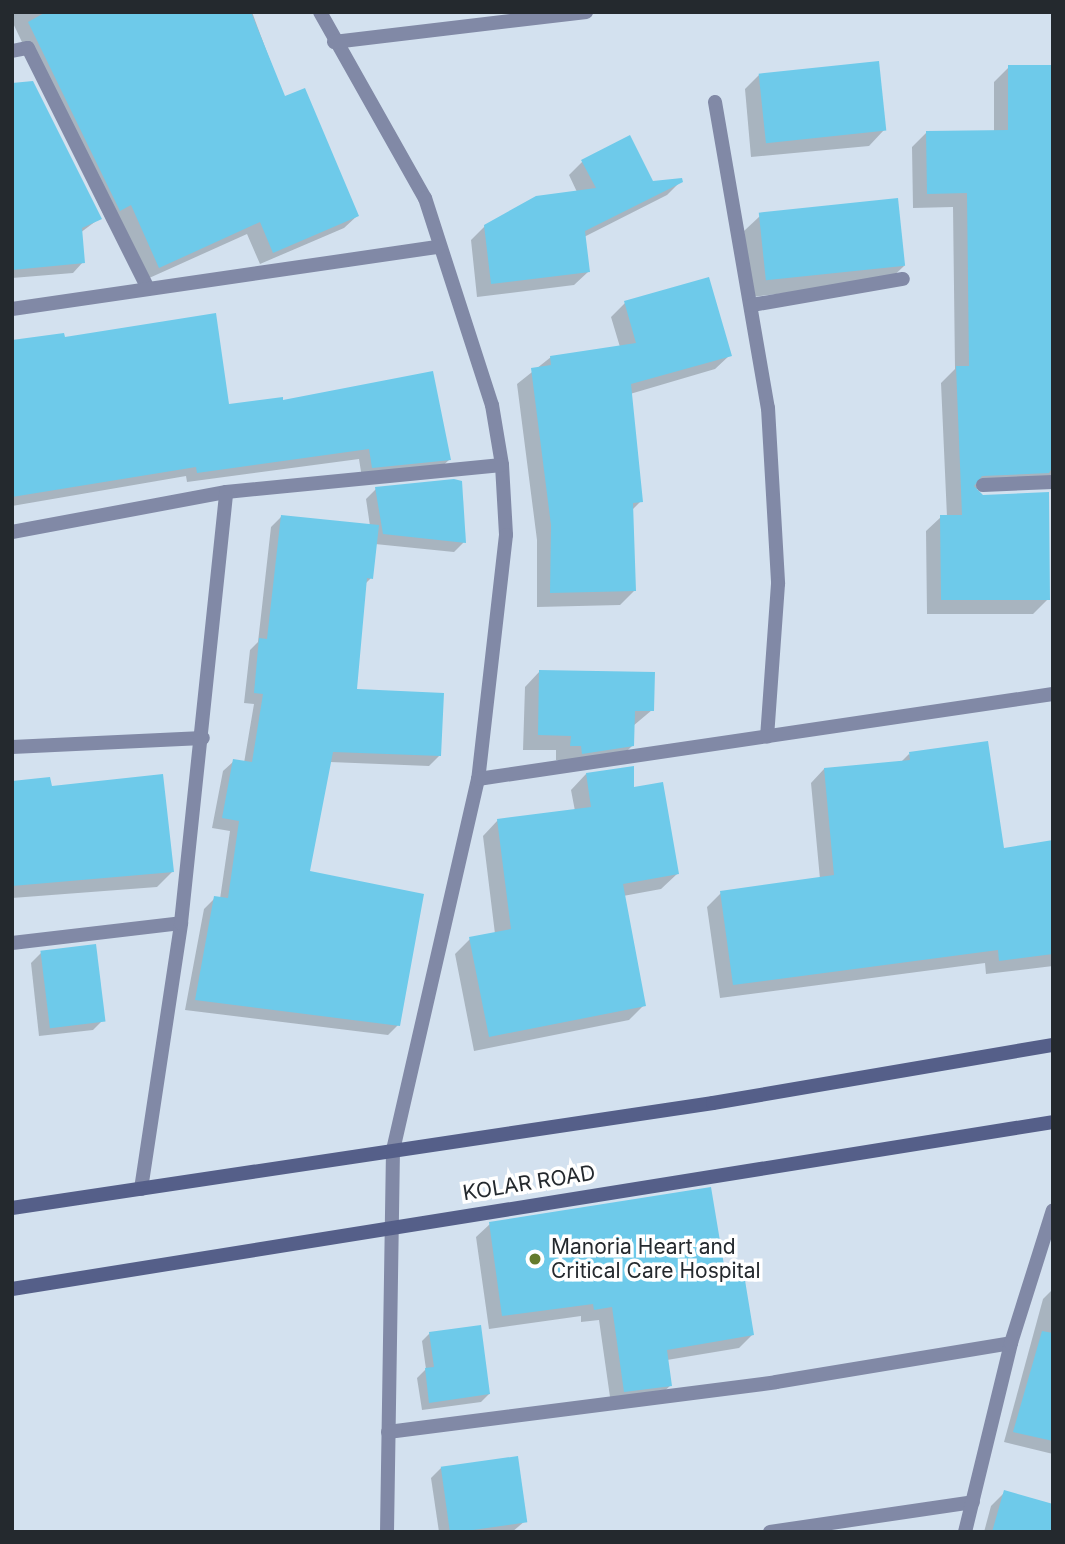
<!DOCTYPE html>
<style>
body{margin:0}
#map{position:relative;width:1065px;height:1544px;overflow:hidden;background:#d3e1ef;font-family:Inter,sans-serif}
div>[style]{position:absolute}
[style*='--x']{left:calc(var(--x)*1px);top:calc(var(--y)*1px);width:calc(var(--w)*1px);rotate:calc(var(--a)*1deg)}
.shadow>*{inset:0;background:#0003}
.building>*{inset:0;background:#6ecaea;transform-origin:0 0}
.street>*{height:14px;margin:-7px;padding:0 7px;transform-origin:7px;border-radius:7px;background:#8189a6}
.secondary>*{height:14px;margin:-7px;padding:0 7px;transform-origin:7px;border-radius:7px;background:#555f89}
.dots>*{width:19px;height:19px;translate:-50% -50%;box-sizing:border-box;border:4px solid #fff;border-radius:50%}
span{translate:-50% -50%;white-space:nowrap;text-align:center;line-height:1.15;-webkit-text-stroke:7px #fff;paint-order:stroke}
.street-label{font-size:21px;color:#24292e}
.poi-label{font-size:21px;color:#24292e}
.left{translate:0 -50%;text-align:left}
.frame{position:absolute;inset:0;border:14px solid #24292e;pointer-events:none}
</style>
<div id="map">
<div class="shadow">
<i style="clip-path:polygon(12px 12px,252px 12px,284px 98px,357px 216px,344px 228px,260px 264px,247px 234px,147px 279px,107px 222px,12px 21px)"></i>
<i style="clip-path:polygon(1009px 67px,1053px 67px,1053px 479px,1033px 487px,975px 489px,1048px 599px,1033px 614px,927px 614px,926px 531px,941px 517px,947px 517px,941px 383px,955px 369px,953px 207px,913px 208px,912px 147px,927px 132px,994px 132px,994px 82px)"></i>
<i style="clip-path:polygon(760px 74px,884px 130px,869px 146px,751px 157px,745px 89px)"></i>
<i style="clip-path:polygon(12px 84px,100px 218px,80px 233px,83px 262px,73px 273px,12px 278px)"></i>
<i style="clip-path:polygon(583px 161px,652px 183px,681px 181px,667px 195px,584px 237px,588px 272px,574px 285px,477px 297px,471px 240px,485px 226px,577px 192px,569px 175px)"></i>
<i style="clip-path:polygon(760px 216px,904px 266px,888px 281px,752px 297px,744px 231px)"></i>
<i style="clip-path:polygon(625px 303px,730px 355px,715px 369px,630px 394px,641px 501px,631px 511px,634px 591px,620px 605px,537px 607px,537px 540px,517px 384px,551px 357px,620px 347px,611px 317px)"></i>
<i style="clip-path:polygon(64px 339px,227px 406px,282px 402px,449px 460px,438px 470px,362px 478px,359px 459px,187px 482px,186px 476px,12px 506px,12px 342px)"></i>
<i style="clip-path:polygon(376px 489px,464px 542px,454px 552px,375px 544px,371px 578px,365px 584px,356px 691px,440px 755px,429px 766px,330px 762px,308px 873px,398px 1025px,388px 1035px,185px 1010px,204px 909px,215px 898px,220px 899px,230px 831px,212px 828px,223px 771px,234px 761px,244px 763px,254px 704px,244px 703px,250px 650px,258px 642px,271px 527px,281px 517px,370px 526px,366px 499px)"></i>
<i style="clip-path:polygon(540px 671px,652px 710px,633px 726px,633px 745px,617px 761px,556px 760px,556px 750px,523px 750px,525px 687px)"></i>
<i style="clip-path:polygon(909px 754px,1002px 850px,1053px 842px,1053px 966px,986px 974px,985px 963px,720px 998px,707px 907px,721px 893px,820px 879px,811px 783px,824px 769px,901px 762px)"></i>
<i style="clip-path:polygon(586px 774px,632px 789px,677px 874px,661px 889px,623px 896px,644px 1005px,629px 1020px,474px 1051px,455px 954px,470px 939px,495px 934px,483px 836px,498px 820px,575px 811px,571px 790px)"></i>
<i style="clip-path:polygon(12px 783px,173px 871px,157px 887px,12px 898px)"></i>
<i style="clip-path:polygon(41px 953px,103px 1020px,93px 1030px,39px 1036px,31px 963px)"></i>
<i style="clip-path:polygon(490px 1224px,724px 1273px,752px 1335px,739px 1348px,667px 1360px,671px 1385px,657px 1398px,611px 1404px,599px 1320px,581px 1322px,581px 1316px,489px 1329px,476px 1237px)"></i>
<i style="clip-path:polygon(1053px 1289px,1053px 1454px,1004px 1442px,1043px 1299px)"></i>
<i style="clip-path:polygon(430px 1333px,489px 1394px,481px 1402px,422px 1410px,417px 1378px,426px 1369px,422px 1341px)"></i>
<i style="clip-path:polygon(442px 1467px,525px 1521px,512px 1532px,439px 1532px,431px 1478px)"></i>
<i style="clip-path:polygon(1005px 1492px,1053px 1532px,984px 1532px,991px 1506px)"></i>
</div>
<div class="building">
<i style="clip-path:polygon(46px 12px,251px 12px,285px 96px,305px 88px,359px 216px,273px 253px,260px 222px,159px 268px,131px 205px,120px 211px,28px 22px)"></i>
<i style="left:879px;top:61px;width:70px;height:121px;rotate:84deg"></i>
<i style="clip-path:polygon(1008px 65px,1053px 65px,1053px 466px,1049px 473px,982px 476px,974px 486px,983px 495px,1049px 492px,1050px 600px,941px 600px,940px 515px,962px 515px,956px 366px,969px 366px,967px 193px,927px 194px,926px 131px,1008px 130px)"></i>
<i style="clip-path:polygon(33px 81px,102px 219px,82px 228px,85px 263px,12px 270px,12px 83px)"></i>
<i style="clip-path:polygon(630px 135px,653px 181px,682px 178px,683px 182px,585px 231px,590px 272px,491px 284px,484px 225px,536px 196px,596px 188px,581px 160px)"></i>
<i style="left:898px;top:198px;width:68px;height:140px;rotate:84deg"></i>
<i style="clip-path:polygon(709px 277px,732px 356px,631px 384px,643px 502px,633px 503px,636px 591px,550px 593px,551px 525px,531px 368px,551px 365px,550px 356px,636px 343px,624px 301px)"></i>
<i style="clip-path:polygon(216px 313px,229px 404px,283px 397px,283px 400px,433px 371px,451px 460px,372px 468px,369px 449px,197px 473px,196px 467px,12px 497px,12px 340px,64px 333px,65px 337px)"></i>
<i style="clip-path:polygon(454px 479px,462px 481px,466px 543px,383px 534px,375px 487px)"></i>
<i style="clip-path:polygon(281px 515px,379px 525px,373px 579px,367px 578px,357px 689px,444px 693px,441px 756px,333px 752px,310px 871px,424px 894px,400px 1026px,195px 1000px,214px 896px,228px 898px,239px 821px,222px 818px,233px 759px,252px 762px,263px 694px,254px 693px,259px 638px,267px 639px)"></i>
<i style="clip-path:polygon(539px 670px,655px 672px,654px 711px,635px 711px,634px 746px,582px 754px,581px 746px,570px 746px,571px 736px,538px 735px)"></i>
<i style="clip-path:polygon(988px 741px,1004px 848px,1053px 840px,1053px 954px,999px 961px,998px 950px,733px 985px,720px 891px,834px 875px,824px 768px,910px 760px,909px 752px)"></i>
<i style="clip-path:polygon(634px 766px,634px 787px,663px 782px,679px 874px,623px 884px,646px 1006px,489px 1037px,469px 937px,511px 929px,497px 819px,591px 807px,586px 773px)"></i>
<i style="clip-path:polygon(163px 774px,174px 872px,12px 886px,12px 781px,50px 777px,52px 786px)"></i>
<i style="left:96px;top:944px;width:78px;height:56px;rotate:83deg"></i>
<i style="clip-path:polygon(711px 1187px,725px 1271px,743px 1268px,754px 1335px,667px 1350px,672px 1386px,624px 1392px,612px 1307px,594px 1310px,593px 1304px,502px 1316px,489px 1222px)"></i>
<i style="clip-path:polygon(481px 1325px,490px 1394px,429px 1403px,425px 1368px,434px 1367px,429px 1332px)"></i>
<i style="clip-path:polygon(1042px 1331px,1053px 1333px,1053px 1441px,1013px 1432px)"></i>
<i style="left:518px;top:1456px;width:67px;height:78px;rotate:82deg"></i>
<i style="clip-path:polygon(1004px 1490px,1053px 1504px,1053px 1532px,992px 1532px)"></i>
</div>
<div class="street">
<i style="--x:320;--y:12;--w:214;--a:60.6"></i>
<i style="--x:425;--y:198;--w:218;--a:72.1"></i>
<i style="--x:492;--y:405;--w:61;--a:80.5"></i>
<i style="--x:502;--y:465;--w:70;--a:86.7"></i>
<i style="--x:506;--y:535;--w:246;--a:96.5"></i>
<i style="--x:478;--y:779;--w:381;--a:102.9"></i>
<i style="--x:393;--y:1150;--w:382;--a:90.9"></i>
<i style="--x:334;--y:42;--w:254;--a:-6.8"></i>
<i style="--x:12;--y:51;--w:16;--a:-11"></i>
<i style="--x:28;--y:48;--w:269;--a:63.5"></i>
<i style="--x:715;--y:102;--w:311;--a:80.2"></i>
<i style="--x:768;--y:408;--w:176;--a:86.7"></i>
<i style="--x:778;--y:584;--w:153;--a:94.1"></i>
<i style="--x:752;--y:305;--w:153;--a:-9.8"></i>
<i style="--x:12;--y:309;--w:431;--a:-8.3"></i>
<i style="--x:983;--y:485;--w:70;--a:-2.5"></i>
<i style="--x:12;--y:532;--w:218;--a:-10.6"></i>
<i style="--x:226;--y:492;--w:277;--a:-5.6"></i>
<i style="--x:12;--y:747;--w:191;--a:-2.7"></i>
<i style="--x:478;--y:779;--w:581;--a:-8.41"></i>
<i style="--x:12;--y:943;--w:170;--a:-6.7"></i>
<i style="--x:141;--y:1189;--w:269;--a:-81.4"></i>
<i style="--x:181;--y:923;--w:433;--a:-84"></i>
<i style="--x:388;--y:1432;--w:391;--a:-7.3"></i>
<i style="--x:776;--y:1382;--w:238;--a:-9.4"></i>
<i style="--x:770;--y:1532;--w:205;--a:-8.4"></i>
<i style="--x:965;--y:1532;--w:195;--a:-76.3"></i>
<i style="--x:1011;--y:1343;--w:139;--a:-72.5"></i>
</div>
<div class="secondary">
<i style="--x:12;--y:1208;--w:709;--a:-8.52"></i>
<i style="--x:713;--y:1103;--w:345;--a:-9.7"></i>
<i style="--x:12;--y:1289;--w:1054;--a:-9.11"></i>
</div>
<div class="dots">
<i style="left:535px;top:1259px;background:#647b2d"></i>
</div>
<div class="street-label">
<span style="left:529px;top:1183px;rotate:-9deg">KOLAR ROAD</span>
</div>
<div class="poi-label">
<span class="left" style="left:551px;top:1259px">Manoria Heart and<br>Critical Care Hospital</span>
</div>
<div class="frame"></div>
</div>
